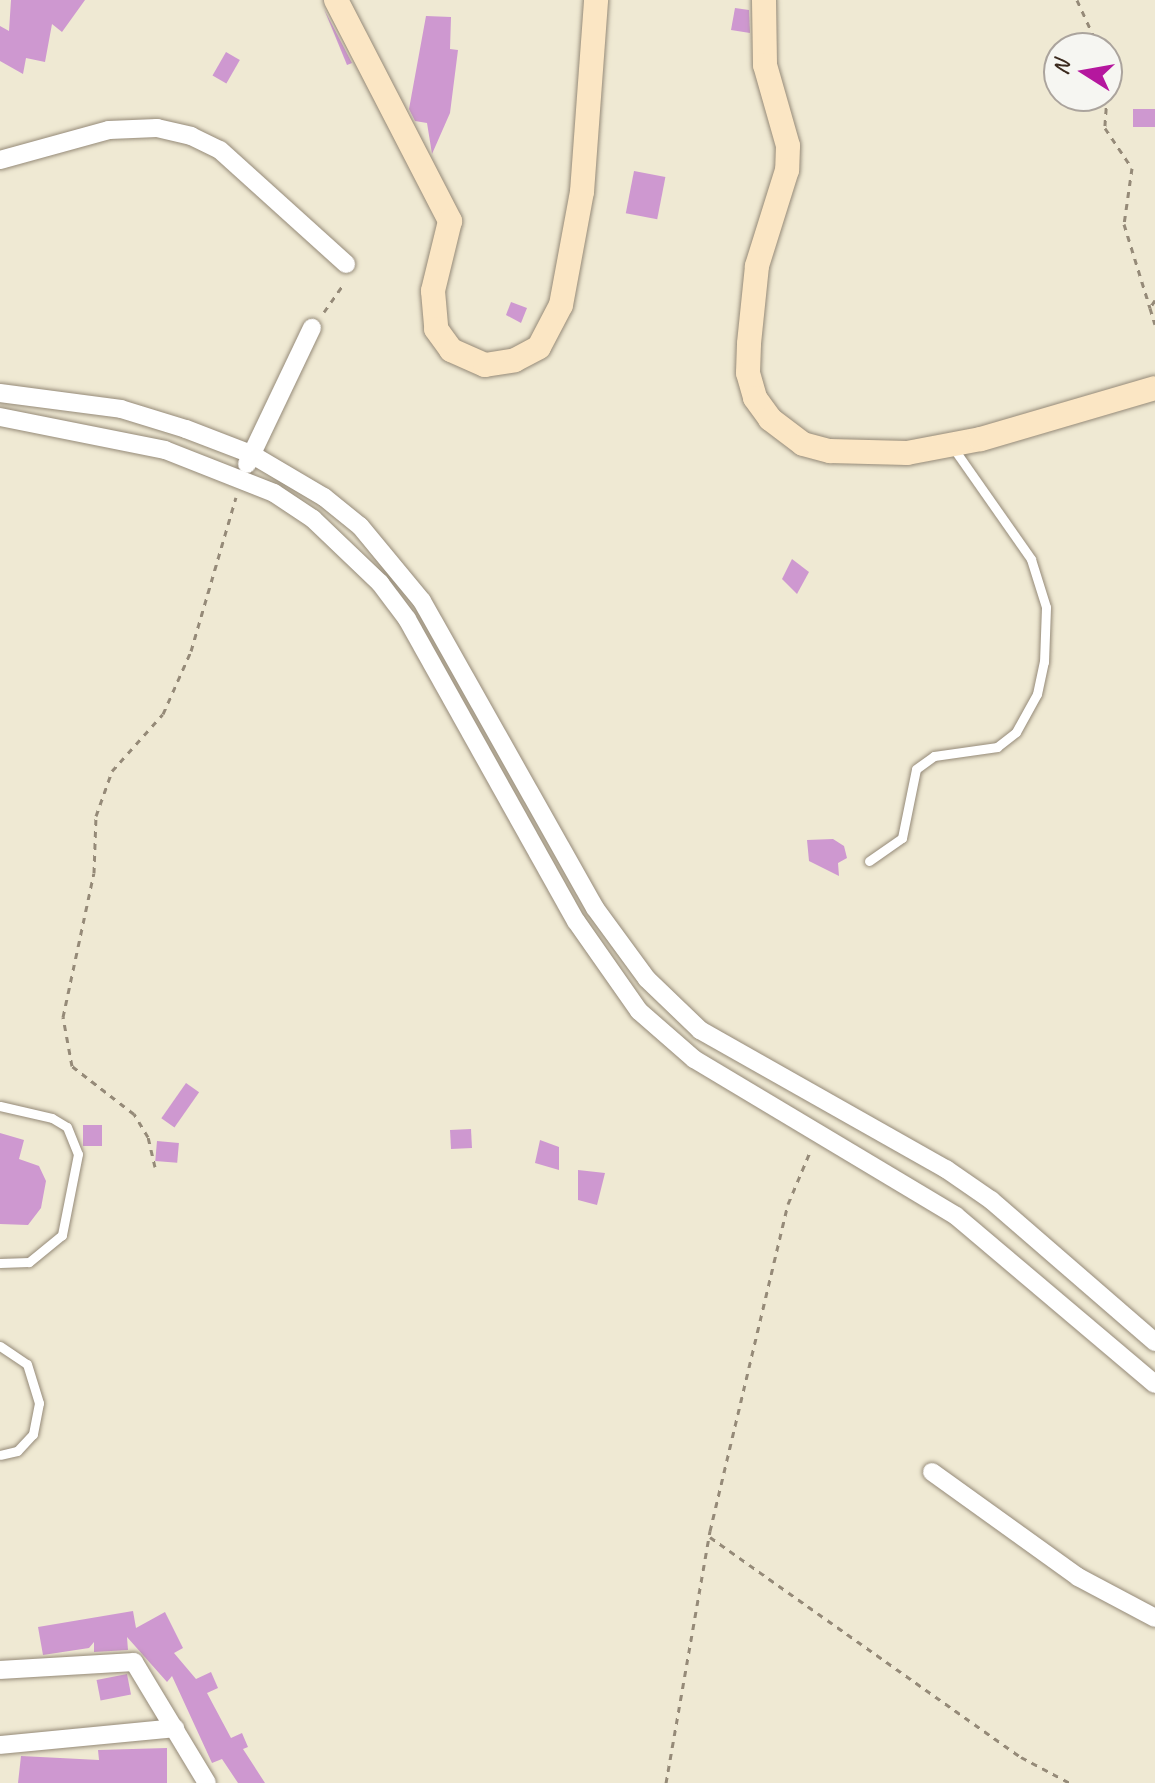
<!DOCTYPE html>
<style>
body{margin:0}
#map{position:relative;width:1155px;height:1783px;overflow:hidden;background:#efe9d3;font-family:Caveat,sans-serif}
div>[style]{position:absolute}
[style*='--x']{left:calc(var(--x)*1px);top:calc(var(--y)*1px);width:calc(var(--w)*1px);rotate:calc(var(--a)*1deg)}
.building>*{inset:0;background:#ce98d0;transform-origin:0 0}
.path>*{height:3px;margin-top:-1.5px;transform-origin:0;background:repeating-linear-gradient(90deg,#958a78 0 6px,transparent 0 12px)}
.roads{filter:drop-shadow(0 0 2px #958a78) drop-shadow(0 0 2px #958a78)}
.service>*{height:9px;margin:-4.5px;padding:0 4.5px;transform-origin:4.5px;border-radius:4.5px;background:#fff}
.minor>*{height:18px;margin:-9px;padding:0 9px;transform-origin:9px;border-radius:9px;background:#fff}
.secondary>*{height:24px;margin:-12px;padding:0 12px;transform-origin:12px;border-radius:12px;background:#fbe6c4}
span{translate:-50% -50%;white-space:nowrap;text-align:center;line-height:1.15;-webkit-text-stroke:6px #f6f6f2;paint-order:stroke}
.north{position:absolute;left:1043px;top:32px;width:80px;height:80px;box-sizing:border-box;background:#f6f6f2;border:2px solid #aba49d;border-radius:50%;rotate:281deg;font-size:22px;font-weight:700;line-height:32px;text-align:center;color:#3b2a1e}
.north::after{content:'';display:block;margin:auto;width:28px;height:36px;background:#b5179e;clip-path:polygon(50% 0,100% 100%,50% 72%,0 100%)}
</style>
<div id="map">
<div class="building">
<i style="clip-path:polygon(11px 0,85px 0,62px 32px,52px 24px,45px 62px,26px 58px,23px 74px,0 61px,0 26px,9px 31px)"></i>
<i style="clip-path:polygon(735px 8px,749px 10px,750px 33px,731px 30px)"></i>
<i style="clip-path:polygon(324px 9px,352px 63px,347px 65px)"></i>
<i style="clip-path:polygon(426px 16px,451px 17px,450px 49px,458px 50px,450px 113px,432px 154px,427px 123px,415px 121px,409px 109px)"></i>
<i style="left:226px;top:52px;width:16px;height:27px;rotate:30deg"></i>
<i style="left:1133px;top:109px;width:22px;height:18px"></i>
<i style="left:634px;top:171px;width:32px;height:43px;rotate:11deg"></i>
<i style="clip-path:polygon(511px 302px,527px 308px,521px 323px,506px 315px)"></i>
<i style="clip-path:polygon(792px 559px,809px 572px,797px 594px,782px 579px)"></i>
<i style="clip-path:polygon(833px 839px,844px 846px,847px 858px,838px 863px,839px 876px,809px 861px,807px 840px)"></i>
<i style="left:186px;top:1083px;width:16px;height:43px;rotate:35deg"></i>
<i style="left:83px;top:1125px;width:19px;height:21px"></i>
<i style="left:471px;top:1129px;width:19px;height:21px;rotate:87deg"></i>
<i style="clip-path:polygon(0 1133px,24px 1140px,19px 1159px,39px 1166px,46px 1181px,41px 1208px,28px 1225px,0 1224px)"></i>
<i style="clip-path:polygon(540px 1140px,559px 1147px,559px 1170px,535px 1163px)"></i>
<i style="left:157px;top:1141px;width:22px;height:20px;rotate:5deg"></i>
<i style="clip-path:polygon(578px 1170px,605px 1173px,597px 1205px,578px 1200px)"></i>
<i style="clip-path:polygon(133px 1611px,136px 1628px,165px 1612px,183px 1648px,174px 1653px,196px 1679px,211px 1672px,218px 1688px,207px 1693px,231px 1738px,242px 1733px,248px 1747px,243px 1749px,265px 1783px,238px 1783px,222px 1759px,212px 1763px,172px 1676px,167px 1682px,127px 1637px,128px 1650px,94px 1652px,94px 1642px,89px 1648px,43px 1655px,38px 1627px)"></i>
<i style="left:127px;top:1674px;width:21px;height:31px;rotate:79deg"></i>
<i style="clip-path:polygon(167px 1748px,167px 1783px,18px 1783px,21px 1756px,99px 1760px,98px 1750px)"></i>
</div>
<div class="path">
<i style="--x:1077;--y:0;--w:53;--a:65.4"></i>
<i style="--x:1107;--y:66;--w:17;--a:90"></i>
<i style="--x:1107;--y:96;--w:32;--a:94"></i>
<i style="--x:1105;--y:128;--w:48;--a:56"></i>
<i style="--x:1132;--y:168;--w:57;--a:98.1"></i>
<i style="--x:1124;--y:224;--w:88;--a:72.8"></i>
<i style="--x:1155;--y:300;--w:9;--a:122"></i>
<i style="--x:1150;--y:308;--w:17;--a:73"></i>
<i style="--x:324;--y:312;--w:35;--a:-55"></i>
<i style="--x:155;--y:1167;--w:31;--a:-103"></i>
<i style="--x:148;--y:1137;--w:27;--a:-121"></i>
<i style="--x:134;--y:1114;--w:78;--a:-142.3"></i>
<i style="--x:72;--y:1066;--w:50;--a:-100.4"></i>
<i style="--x:63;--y:1017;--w:147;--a:-77.9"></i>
<i style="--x:94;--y:873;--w:57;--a:-88"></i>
<i style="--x:96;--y:816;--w:48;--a:-70.4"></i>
<i style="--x:112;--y:771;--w:76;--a:-48.2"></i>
<i style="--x:163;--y:714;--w:69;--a:-66"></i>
<i style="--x:191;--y:651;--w:160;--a:-73.7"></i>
<i style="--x:710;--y:1537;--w:381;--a:35.3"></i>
<i style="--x:1021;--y:1757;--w:55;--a:28"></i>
<i style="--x:666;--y:1783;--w:256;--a:-80.1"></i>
<i style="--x:710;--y:1531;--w:336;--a:-76.6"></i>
<i style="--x:788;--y:1204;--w:56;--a:-67.1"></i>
</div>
<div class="roads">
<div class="service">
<i style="--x:869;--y:861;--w:40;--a:-34.9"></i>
<i style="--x:902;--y:838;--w:70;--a:-78.5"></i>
<i style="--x:916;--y:769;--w:22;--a:-36"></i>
<i style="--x:934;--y:756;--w:64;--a:-8.1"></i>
<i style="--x:997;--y:747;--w:24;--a:-38"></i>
<i style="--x:1016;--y:732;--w:43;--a:-61.1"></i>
<i style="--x:1037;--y:694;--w:33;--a:-78"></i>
<i style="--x:1044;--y:662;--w:55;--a:-87.9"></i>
<i style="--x:1046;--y:607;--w:50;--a:-107.4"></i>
<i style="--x:1031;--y:559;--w:138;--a:-125"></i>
<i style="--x:0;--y:1106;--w:53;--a:13"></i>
<i style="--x:52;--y:1118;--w:17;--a:31"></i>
<i style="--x:67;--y:1127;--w:29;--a:68"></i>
<i style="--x:78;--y:1154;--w:83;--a:101.2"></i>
<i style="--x:62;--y:1235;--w:43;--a:140.7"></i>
<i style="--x:29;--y:1262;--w:29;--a:178"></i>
<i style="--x:0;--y:1346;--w:32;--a:34"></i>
<i style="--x:27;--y:1364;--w:41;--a:72.9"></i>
<i style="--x:39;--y:1403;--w:32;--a:101"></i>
<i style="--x:33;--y:1434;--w:23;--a:133"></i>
<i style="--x:17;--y:1451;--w:17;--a:167"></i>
</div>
<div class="minor">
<i style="--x:0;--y:160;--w:113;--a:-15.4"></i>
<i style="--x:109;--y:130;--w:48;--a:-2.4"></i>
<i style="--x:157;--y:128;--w:35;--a:13"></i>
<i style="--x:191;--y:136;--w:32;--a:26"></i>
<i style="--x:220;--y:150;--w:170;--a:42.1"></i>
<i style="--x:0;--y:393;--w:122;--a:7.5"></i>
<i style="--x:121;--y:409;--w:68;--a:17.1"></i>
<i style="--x:186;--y:429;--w:70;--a:21"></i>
<i style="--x:251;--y:454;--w:85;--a:30.5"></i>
<i style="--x:324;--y:497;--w:46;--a:38.9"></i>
<i style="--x:360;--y:526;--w:97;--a:50.4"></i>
<i style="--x:422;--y:601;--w:352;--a:60.6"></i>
<i style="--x:595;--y:908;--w:88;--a:53.8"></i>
<i style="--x:647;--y:979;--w:74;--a:43.9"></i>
<i style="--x:700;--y:1030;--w:283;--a:29.5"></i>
<i style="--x:946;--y:1169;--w:55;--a:34.6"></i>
<i style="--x:991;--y:1200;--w:217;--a:40.9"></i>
<i style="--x:0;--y:417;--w:168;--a:11.3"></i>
<i style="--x:165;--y:450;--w:117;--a:21.5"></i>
<i style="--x:274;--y:493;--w:47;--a:33.7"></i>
<i style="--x:313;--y:519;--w:93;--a:43.7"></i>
<i style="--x:380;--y:583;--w:45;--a:53.1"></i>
<i style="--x:407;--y:619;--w:346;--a:60.8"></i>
<i style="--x:576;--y:921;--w:110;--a:55"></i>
<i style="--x:639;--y:1011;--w:73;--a:41.1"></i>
<i style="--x:694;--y:1059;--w:305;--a:30.9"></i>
<i style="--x:956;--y:1216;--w:260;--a:40.2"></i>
<i style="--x:247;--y:464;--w:151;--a:-64.5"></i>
<i style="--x:932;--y:1472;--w:180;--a:35.7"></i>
<i style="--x:1078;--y:1577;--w:87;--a:28"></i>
<i style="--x:0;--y:1670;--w:134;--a:-3.4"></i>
<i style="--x:134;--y:1662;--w:141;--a:58.9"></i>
<i style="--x:0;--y:1745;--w:176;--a:-5.5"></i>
</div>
<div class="secondary">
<i style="--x:336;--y:0;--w:249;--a:62.7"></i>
<i style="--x:450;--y:221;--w:72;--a:103.7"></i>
<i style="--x:433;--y:291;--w:38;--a:85"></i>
<i style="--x:436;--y:329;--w:26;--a:54"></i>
<i style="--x:451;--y:350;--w:37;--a:24"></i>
<i style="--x:485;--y:365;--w:30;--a:-9"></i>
<i style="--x:515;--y:360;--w:27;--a:-28"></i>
<i style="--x:539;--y:347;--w:47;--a:-62.4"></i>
<i style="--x:561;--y:305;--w:115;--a:-79.5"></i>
<i style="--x:582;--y:192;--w:193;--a:-85.8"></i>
<i style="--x:764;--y:0;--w:65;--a:89.1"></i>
<i style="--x:765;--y:65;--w:84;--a:74.1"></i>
<i style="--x:788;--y:146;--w:24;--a:92"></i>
<i style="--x:787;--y:170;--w:101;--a:107.4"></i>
<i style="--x:757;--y:266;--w:78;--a:95.9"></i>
<i style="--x:749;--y:344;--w:29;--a:92"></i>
<i style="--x:748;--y:373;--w:26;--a:74"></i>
<i style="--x:755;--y:398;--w:26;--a:54"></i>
<i style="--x:770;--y:419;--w:41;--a:37.1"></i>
<i style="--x:803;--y:444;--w:28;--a:15"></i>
<i style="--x:830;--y:451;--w:77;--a:1.5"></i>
<i style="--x:907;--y:453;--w:75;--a:-10.7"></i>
<i style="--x:981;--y:439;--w:181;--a:-16.3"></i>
</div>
</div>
<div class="north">N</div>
</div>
